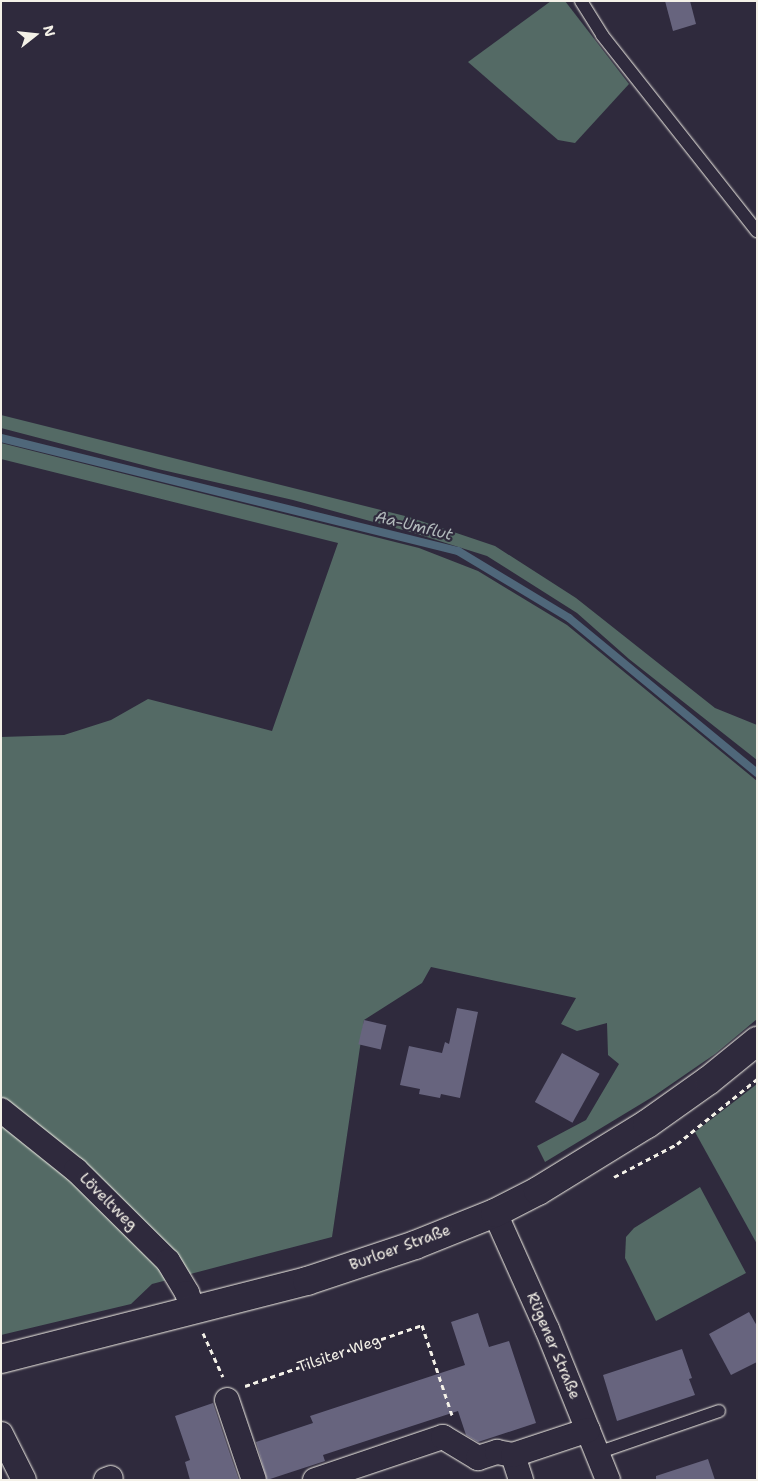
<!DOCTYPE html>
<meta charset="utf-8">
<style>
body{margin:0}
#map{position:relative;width:758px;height:1481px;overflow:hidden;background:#2f2a3d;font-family:"Shantell Sans",sans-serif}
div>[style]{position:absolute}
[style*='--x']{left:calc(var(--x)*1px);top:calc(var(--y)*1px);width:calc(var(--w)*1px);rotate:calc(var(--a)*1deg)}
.green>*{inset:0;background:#546a65}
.stream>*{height:8px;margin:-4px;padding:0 4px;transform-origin:4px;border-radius:4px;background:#4f677a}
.building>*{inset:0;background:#67647e;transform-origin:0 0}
.path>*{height:3px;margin-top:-1.5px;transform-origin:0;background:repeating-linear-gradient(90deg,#f4f1e8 0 5px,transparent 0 9px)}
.roads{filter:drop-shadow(0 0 1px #f4f1e8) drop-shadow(0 0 1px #f4f1e8)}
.service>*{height:12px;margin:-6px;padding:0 6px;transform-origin:6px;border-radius:6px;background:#2f2a3d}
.minor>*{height:24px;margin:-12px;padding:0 12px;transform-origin:12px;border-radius:12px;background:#2f2a3d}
.secondary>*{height:28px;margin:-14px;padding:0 14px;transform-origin:14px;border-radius:14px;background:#2f2a3d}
span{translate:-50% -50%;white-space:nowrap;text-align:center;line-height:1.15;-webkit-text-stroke:4.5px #2f2a3d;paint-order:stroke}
.street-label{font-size:15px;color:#f4f1e8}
.water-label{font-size:16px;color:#b2babc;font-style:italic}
.frame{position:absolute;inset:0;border:2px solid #f4f1e8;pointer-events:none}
.north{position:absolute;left:10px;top:10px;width:50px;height:50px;-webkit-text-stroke:4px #2f2a3d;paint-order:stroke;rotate:74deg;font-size:14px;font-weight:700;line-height:20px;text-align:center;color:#f4f1e8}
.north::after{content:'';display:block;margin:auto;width:18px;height:22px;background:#f4f1e8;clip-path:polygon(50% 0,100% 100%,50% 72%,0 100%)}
</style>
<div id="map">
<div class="green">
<i style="clip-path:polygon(551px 1px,565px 1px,629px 84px,575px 143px,558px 140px,468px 62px)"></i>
<i style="clip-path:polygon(1px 415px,409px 517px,495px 546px,576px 598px,715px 708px,757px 725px,757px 760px,629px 659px,577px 613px,487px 556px,414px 533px,293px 500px,158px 469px,1px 428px)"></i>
<i style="clip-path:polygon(1px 443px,419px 548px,478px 571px,567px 625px,757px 781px,757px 1019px,715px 1054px,654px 1096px,545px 1162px,537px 1146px,586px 1120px,619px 1064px,608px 1055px,607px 1023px,577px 1031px,561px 1024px,576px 998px,431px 967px,422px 983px,364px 1020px,332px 1237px,152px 1284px,131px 1304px,1px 1335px,1px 737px,64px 735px,111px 720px,148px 699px,272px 731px,338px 543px,1px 459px)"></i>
<i style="clip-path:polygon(757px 1084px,757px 1244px,695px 1132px)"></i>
<i style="clip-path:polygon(700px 1187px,746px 1273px,656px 1321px,625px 1258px,626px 1237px,634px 1228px)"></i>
</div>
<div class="stream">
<i style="--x:1;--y:438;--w:471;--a:13.9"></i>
<i style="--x:458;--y:551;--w:130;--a:31.1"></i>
<i style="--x:569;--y:618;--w:244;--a:39.5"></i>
</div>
<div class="building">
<i style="clip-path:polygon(665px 1px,690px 1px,696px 24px,673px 31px)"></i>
<i style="clip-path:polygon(457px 1008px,478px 1012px,460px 1098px,441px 1094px,440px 1098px,419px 1094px,420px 1089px,400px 1085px,409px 1046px,442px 1053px,445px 1042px,449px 1044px)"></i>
<i style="left:364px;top:1020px;width:23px;height:25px;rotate:13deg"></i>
<i style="left:562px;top:1053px;width:43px;height:56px;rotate:29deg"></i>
<i style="clip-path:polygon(749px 1312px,757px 1326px,757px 1362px,731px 1375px,709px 1334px)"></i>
<i style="clip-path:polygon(478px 1313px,489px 1347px,509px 1341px,536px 1423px,478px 1442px,466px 1435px,458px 1411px,323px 1455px,325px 1461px,267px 1480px,256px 1442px,313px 1423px,310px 1416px,465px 1365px,451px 1322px)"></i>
<i style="clip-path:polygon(682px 1349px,692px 1378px,689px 1379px,695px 1395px,617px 1421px,603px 1375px)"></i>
<i style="clip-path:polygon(213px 1403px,229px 1451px,239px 1480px,190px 1480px,185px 1462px,190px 1460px,175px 1416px)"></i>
<i style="clip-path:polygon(708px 1459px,715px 1480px,656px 1480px,656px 1476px)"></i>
</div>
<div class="path">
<i style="--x:614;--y:1177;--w:71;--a:-27.6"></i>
<i style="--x:677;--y:1144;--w:103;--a:-39.1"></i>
<i style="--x:203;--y:1333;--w:48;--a:65.6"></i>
<i style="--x:245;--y:1386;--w:187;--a:-19"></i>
<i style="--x:422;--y:1325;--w:95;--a:71.6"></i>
</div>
<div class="roads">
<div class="service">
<i style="--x:581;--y:1;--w:40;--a:58"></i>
<i style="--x:602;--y:35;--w:250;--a:51.7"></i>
<i style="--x:597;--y:1453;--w:129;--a:-19"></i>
</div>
<div class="minor">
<i style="--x:1;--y:1110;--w:96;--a:38.7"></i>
<i style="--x:76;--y:1170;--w:129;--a:44.7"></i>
<i style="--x:168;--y:1261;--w:37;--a:59"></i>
<i style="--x:187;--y:1293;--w:19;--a:69"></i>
<i style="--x:495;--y:1213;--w:127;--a:65.9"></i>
<i style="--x:547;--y:1329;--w:163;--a:68"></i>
<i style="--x:227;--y:1400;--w:84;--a:71.4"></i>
<i style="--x:1;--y:1434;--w:51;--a:63.4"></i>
<i style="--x:106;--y:1480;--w:5;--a:-22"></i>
<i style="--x:315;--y:1480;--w:135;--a:-18.6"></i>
<i style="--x:443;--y:1437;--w:41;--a:31"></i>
<i style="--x:478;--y:1458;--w:20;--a:-18"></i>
<i style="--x:497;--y:1452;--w:16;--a:11"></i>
<i style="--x:521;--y:1480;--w:26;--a:-108"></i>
<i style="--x:513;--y:1455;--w:79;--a:-18.4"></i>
</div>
<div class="secondary">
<i style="--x:1;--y:1359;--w:316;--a:-14.3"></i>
<i style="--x:307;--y:1281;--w:114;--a:-18.4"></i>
<i style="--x:415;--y:1245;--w:86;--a:-21.8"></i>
<i style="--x:495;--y:1213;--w:48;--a:-27.1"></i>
<i style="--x:538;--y:1191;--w:128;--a:-31.6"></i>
<i style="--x:647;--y:1124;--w:76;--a:-35.4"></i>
<i style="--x:709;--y:1080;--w:62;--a:-39.1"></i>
</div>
</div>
<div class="street-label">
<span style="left:108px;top:1202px;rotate:45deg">Löveltweg</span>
<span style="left:400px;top:1248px;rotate:-20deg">Burloer Straße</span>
<span style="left:553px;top:1346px;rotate:67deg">Rügener Straße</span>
<span style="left:339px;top:1354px;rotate:-19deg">Tilsiter Weg</span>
</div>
<div class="water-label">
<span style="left:414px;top:526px;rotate:14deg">Aa-Umflut</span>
</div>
<div class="frame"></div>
<div class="north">N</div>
</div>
